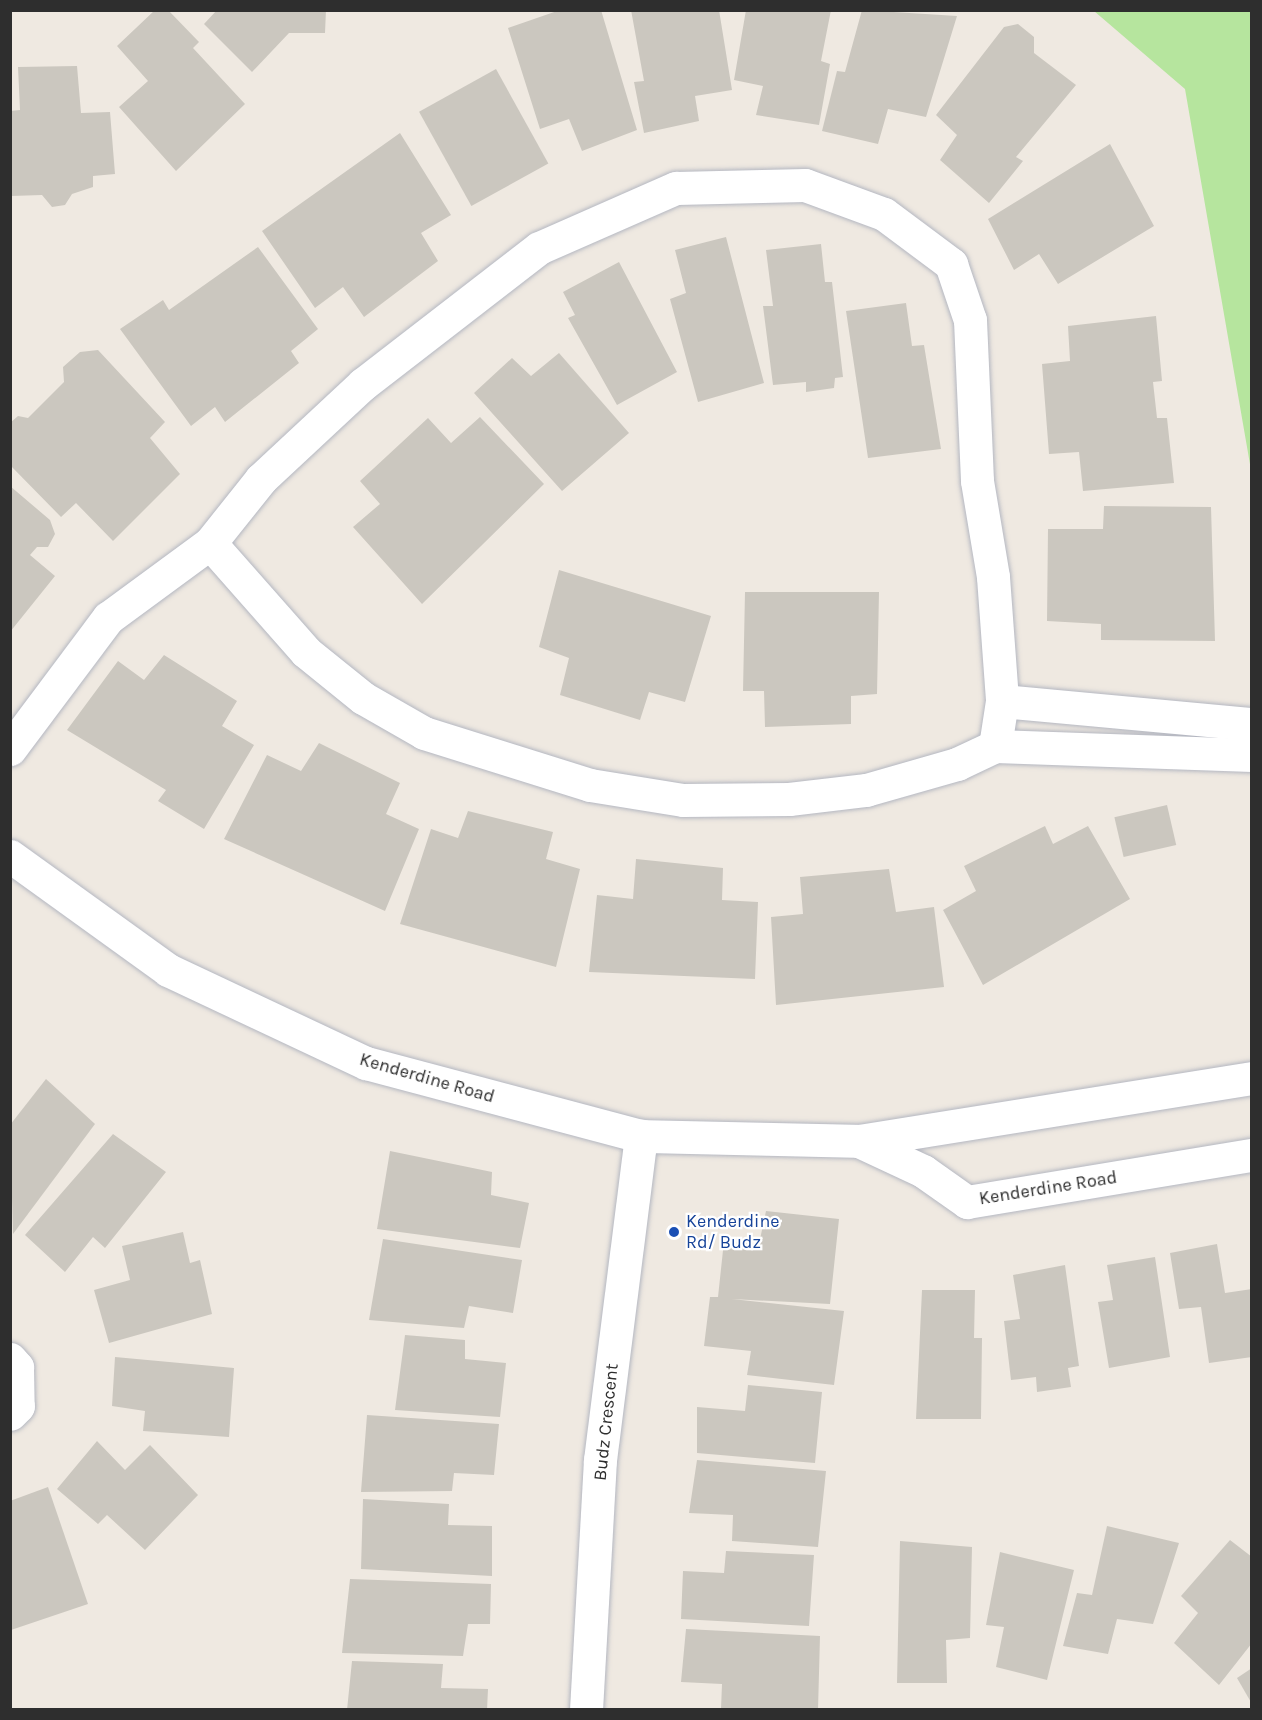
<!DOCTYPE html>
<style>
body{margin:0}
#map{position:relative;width:1262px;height:1720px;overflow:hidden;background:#efe9e1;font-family:Karla,sans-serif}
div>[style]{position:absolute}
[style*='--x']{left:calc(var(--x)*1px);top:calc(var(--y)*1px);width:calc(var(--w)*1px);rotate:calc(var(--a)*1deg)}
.green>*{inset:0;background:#b6e59e}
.building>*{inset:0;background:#cbc7bf;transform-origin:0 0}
.roads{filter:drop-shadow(0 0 2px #b4b7c1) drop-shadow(0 0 2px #b4b7c1)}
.minor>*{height:33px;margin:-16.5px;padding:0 16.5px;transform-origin:16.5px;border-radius:16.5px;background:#fff}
.dots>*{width:16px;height:16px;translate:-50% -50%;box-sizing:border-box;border:3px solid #fff;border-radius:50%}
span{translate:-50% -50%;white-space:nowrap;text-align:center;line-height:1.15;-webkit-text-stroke:4.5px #fff;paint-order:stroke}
.street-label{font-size:18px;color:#2e2e2e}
.transit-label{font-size:18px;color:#164399}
.left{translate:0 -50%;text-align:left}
.frame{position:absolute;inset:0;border:12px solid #2e2e2e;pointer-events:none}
</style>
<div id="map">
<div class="green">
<i style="clip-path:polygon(1094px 11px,1251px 11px,1251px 470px,1185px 89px)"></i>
</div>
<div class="building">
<i style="clip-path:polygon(155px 10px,168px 10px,199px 42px,193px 48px,245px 104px,176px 171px,119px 107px,148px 81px,117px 46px)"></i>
<i style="clip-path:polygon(217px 10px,326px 10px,325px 33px,289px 33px,252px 72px,204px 24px)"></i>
<i style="clip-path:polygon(560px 10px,601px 10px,637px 130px,582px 151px,569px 119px,540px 129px,508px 28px)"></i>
<i style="clip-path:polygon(631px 10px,719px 10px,732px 90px,695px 96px,699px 121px,644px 133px,634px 82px,644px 81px)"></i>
<i style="clip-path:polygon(746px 10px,831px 10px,821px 61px,830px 64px,819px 125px,756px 115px,763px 86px,734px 80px)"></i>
<i style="clip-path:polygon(862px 10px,957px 16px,926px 117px,888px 109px,878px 144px,822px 131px,837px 71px,845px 72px)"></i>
<i style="clip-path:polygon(1018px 24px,1034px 37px,1034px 53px,1076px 85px,1016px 157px,1023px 161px,989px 203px,940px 160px,957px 135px,936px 115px,1004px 27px)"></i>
<i style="clip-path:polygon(77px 66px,81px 113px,110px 112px,115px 174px,93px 176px,93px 187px,72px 194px,65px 205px,52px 207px,42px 195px,11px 196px,10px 111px,20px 110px,18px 67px)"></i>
<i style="left:496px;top:69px;width:108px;height:88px;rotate:61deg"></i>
<i style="clip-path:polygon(400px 133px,451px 215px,421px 233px,438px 261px,364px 317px,343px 287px,315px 308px,262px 231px)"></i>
<i style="clip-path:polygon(1110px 144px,1154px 226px,1058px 284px,1039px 254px,1014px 270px,988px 219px)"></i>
<i style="clip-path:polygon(726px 237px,764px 383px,698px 402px,670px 299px,686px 293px,675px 250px)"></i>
<i style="clip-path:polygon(821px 244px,825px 282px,832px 282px,843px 377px,835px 378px,834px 388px,806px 392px,806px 382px,773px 385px,763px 306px,773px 306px,766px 250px)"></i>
<i style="clip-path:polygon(258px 247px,318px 329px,291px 351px,299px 363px,225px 422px,215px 407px,191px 426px,120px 329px,163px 300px,169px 310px)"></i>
<i style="clip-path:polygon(619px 262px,677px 372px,617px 405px,568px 318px,575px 315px,563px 292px)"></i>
<i style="clip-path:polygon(906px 303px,912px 346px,924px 345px,941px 449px,868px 458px,846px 311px)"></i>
<i style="clip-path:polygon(1156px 316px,1162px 381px,1153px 382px,1157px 418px,1167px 418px,1174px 483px,1083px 491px,1079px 452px,1049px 454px,1042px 364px,1070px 361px,1068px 326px)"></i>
<i style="clip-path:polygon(98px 350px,165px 422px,150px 438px,180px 474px,113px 541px,76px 503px,61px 517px,10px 465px,10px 423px,18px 416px,28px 418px,64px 382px,63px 367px,80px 352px)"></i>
<i style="clip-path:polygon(559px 353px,629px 433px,562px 491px,474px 393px,512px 358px,531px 376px)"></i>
<i style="clip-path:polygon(480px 417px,544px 484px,422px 604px,353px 527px,380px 504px,360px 481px,428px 418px,451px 443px)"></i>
<i style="clip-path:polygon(10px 486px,50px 520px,55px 534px,48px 547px,37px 547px,30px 555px,55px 576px,10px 632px)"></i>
<i style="clip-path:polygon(1104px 506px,1211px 507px,1215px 641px,1101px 640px,1101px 624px,1047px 621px,1048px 529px,1103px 529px)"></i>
<i style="clip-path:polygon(559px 570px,711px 616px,685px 702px,649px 692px,640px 720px,560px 695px,569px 658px,539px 647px)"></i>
<i style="clip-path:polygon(745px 592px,879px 592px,877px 694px,851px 696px,851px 724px,765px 727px,764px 691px,743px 691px)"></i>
<i style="clip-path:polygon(164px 655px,237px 701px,222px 726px,254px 745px,204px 829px,158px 801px,166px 790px,67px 730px,118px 661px,144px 680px)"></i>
<i style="clip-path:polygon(319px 743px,400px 783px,386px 814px,419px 829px,385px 911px,224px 839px,267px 755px,301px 771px)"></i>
<i style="left:1167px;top:805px;width:41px;height:54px;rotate:77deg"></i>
<i style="clip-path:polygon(468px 811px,553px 832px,546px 859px,580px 869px,556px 967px,400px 924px,431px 829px,458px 838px)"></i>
<i style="clip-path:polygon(1045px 826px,1053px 844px,1088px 826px,1130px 899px,983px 985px,943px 910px,976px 891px,964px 866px)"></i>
<i style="clip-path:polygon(636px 859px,723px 868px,722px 900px,758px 902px,755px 979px,589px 972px,597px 895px,633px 899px)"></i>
<i style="clip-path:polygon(889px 869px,896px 912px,934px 907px,944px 987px,776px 1005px,771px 917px,803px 914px,800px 877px)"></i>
<i style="clip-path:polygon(46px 1079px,95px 1124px,13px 1234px,10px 1125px)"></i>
<i style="clip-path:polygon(113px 1134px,166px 1172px,105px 1248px,93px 1237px,65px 1272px,25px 1235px)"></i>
<i style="clip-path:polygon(390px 1151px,492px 1172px,491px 1195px,529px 1203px,520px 1248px,377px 1229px)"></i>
<i style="clip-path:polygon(766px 1211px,839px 1219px,830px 1304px,732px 1299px,844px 1311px,834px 1385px,747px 1375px,751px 1351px,704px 1346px,710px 1297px,718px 1297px,724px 1241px,759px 1244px)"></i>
<i style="clip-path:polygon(183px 1232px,190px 1263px,200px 1260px,212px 1314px,109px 1343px,94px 1290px,130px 1280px,122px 1246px)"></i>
<i style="clip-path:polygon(383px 1239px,522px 1260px,513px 1313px,469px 1306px,464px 1328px,369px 1320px)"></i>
<i style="clip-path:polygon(1217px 1244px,1225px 1293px,1252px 1289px,1252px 1357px,1209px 1363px,1201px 1307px,1179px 1309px,1170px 1253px)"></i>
<i style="clip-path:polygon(1155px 1257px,1170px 1357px,1109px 1368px,1098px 1302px,1113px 1300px,1107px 1265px)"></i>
<i style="clip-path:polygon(1065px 1265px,1079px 1366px,1068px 1368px,1071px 1387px,1037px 1392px,1036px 1377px,1011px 1380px,1004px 1321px,1020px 1319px,1013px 1275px)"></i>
<i style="clip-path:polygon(922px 1290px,975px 1290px,974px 1338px,982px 1338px,981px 1419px,916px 1419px)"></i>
<i style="clip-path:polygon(405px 1335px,465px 1340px,465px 1359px,506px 1363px,500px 1417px,395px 1410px)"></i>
<i style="clip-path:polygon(115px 1357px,234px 1368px,229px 1437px,143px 1431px,145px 1411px,112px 1406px)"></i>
<i style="clip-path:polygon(748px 1385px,822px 1392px,815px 1463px,697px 1453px,697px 1407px,745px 1411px)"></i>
<i style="clip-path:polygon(367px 1415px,499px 1424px,494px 1475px,454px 1473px,452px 1491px,361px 1492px)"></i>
<i style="clip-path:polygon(97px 1441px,125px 1470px,150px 1445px,198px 1495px,145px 1550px,107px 1515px,98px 1524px,57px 1489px)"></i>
<i style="clip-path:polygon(697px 1460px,826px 1471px,818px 1547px,732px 1541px,733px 1515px,689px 1513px)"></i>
<i style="clip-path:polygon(48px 1487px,88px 1604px,11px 1630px,10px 1501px)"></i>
<i style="clip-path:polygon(363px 1499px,449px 1504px,448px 1525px,492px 1526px,492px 1576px,361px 1569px)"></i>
<i style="clip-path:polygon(1107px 1526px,1179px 1543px,1153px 1624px,1117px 1619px,1108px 1654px,1063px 1646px,1077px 1593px,1092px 1595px)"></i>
<i style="clip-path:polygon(1230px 1540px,1252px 1557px,1252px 1643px,1219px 1685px,1174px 1643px,1198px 1613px,1181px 1596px)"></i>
<i style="clip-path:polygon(900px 1541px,972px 1547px,970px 1638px,946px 1640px,947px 1683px,897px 1683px)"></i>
<i style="clip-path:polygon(726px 1551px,814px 1555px,809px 1626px,681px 1619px,683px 1571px,724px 1573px)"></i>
<i style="clip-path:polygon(1000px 1552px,1074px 1570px,1047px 1680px,996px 1667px,1004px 1627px,986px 1625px)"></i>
<i style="clip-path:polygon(350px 1579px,491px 1584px,490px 1624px,468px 1624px,463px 1656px,342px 1653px)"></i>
<i style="clip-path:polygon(686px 1629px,820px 1636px,818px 1710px,721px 1709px,722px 1684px,681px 1682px)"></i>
<i style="clip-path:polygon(352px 1661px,443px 1664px,441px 1688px,488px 1689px,487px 1710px,347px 1710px)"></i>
<i style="clip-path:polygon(1252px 1668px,1252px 1704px,1237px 1678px)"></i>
</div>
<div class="roads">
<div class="minor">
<i style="--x:210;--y:543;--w:145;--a:48.6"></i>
<i style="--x:306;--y:652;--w:73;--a:38.9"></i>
<i style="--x:363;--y:698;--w:70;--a:29.8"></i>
<i style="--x:424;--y:733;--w:174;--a:17.4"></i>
<i style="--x:590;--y:785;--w:94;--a:9.2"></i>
<i style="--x:683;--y:800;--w:106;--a:-0.5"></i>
<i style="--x:789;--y:799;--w:78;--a:-6.7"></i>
<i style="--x:866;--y:790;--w:95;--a:-15.9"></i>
<i style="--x:957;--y:764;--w:42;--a:-25.3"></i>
<i style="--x:995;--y:746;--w:257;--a:2"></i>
<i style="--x:1002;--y:701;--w:251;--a:5.3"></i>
<i style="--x:10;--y:749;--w:164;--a:-53.2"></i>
<i style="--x:108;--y:618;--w:127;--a:-36.3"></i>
<i style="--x:210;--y:543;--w:82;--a:-51.4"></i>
<i style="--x:261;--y:479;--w:139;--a:-43"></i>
<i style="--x:363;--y:384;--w:222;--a:-37.7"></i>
<i style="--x:539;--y:248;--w:150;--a:-23.7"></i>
<i style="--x:676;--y:188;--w:129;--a:-1.3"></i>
<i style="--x:805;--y:185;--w:84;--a:20.2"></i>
<i style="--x:884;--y:214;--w:84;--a:36.7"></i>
<i style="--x:951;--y:264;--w:59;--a:71.3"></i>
<i style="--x:970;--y:320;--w:161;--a:87.5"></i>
<i style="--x:977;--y:481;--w:97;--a:80.5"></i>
<i style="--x:993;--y:577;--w:124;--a:85.8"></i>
<i style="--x:1002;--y:701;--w:46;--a:98.8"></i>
<i style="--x:10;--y:856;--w:195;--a:35.8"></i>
<i style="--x:168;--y:970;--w:219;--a:25.2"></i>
<i style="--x:366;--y:1063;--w:285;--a:14.9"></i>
<i style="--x:641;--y:1136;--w:218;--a:1.3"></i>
<i style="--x:859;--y:1141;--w:398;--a:-9.1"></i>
<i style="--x:859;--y:1141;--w:71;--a:25.1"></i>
<i style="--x:923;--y:1171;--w:54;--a:35.2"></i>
<i style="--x:967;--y:1202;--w:289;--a:-9.4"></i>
<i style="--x:10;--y:1359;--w:11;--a:49"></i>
<i style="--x:17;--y:1367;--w:39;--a:89"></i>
<i style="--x:18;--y:1406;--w:11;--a:135"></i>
<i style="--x:586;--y:1710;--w:250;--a:-86.8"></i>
<i style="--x:600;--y:1460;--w:327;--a:-82.8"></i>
</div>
</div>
<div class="dots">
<i style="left:674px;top:1232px;background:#1a4fb4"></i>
</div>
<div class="street-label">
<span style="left:427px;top:1078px;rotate:16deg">Kenderdine Road</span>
<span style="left:1048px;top:1188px;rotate:-9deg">Kenderdine Road</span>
<span style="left:606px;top:1422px;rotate:-84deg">Budz Crescent</span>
</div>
<div class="transit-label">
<span class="left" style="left:686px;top:1232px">Kenderdine<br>Rd/ Budz</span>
</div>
<div class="frame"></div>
</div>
